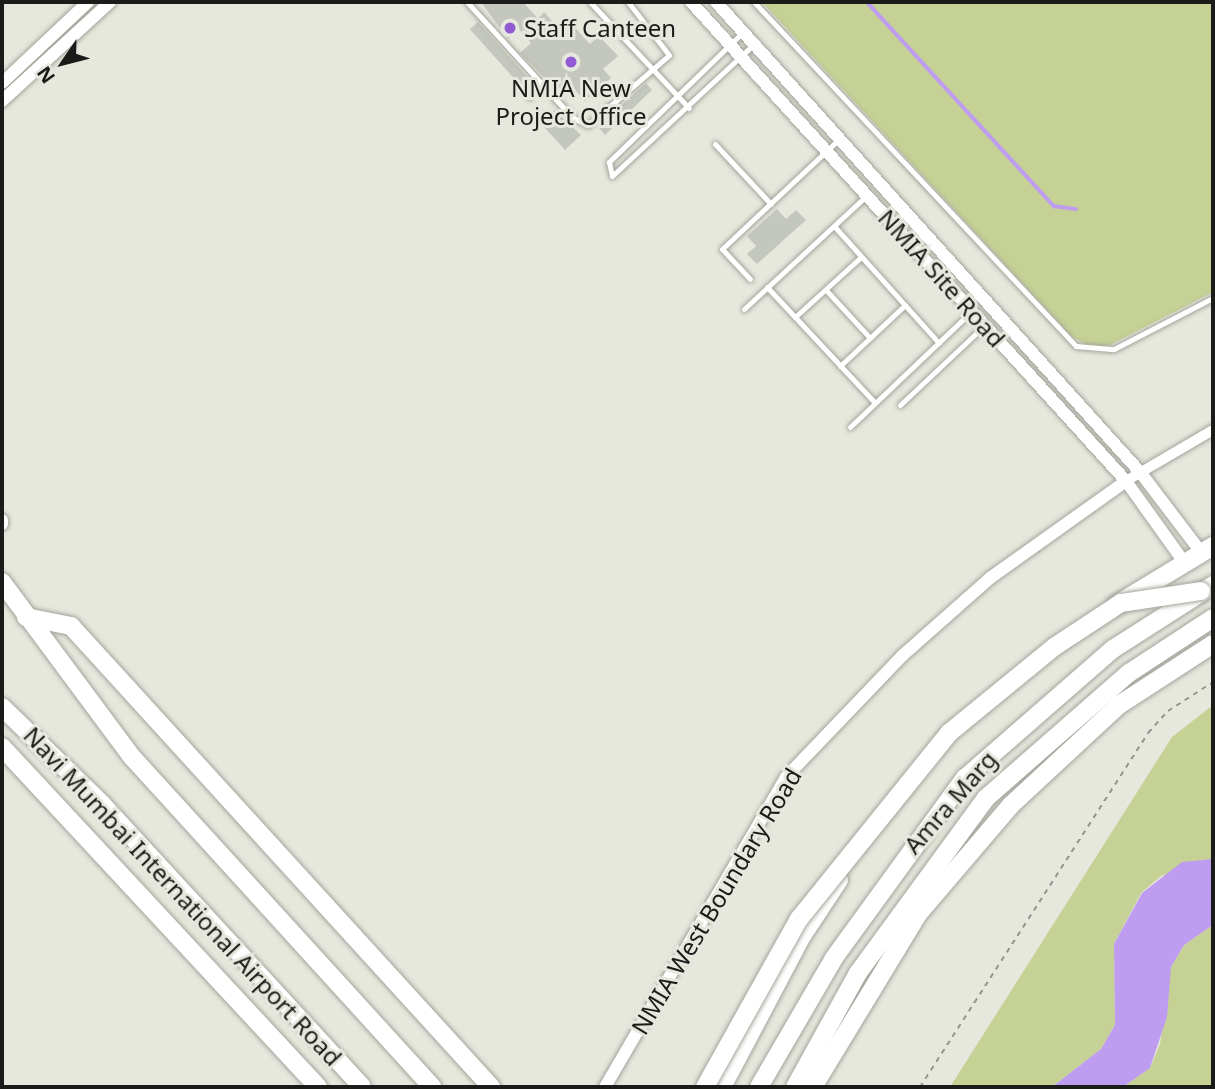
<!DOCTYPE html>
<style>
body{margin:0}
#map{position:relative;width:1215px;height:1089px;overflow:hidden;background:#e6e8de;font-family:"Noto Sans",sans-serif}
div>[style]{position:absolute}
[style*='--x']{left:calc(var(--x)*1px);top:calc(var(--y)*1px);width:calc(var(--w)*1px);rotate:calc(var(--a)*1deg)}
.green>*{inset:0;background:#c5d195}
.water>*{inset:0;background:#be9cef}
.stream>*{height:3.5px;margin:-1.75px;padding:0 1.75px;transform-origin:1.75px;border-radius:1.75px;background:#be9cef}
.building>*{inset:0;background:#c4c7bd;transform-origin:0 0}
.path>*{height:2px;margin-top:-1px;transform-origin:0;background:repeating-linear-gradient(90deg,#94958e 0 5px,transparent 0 10px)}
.roads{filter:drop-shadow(0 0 2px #a3a59b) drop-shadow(0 0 2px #a3a59b)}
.service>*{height:5px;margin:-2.5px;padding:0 2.5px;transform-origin:2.5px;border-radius:2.5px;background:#fff}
.minor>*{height:10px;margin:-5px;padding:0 5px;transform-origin:5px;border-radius:5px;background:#fff}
.tertiary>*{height:12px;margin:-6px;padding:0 6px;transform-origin:6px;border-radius:6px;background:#fff}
.trunk>*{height:18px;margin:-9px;padding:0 9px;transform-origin:9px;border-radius:9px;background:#fff}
.bridges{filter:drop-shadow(0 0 2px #a3a59b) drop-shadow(0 0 2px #a3a59b)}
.trunk-bridge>*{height:18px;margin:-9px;padding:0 9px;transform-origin:9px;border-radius:9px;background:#fff}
.dots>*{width:19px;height:19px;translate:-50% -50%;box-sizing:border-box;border:4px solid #e6e8de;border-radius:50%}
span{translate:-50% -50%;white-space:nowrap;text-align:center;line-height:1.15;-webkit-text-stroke:6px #e6e8de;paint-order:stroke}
.poi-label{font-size:24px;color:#1b1c19}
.left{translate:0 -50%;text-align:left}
.street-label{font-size:24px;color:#1b1c19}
.frame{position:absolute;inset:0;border:4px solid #1b1c19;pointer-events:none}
.north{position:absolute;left:28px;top:28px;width:70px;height:70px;-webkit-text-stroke:5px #e6e8de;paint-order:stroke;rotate:235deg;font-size:19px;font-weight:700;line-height:28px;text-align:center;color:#1b1c19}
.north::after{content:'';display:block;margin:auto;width:24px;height:32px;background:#1b1c19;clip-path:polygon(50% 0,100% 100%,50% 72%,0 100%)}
</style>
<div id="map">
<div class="green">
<i style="clip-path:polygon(762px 2px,1213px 2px,1213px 292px,1110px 345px,1092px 347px,1072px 337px)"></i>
<i style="clip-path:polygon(1213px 705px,1213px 859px,1161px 876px,1141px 893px,1114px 944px,1115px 1025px,1101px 1049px,1052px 1087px,950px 1087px,1172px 737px)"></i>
<i style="clip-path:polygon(1213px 925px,1213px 1087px,1123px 1087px,1150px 1068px,1160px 1044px,1171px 967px,1184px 945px)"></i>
</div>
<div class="water">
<i style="clip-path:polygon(1213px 859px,1213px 925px,1184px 945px,1171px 967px,1167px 1017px,1150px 1068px,1123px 1087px,1052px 1087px,1101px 1049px,1115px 1025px,1114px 944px,1142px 893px,1182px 862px)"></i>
</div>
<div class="stream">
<i style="--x:867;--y:2;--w:277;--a:47.5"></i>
<i style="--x:1054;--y:206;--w:22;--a:8"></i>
</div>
<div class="building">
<i style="clip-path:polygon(481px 2px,523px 2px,538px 19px,544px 12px,563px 33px,572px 24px,590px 44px,599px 36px,618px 56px,603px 69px,611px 78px,585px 101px,568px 82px,558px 91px,520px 53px,531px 43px,519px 29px,508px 39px)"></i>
<i style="left:478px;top:22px;width:85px;height:11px;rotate:48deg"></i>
<i style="clip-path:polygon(646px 83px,652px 90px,605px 135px,598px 127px)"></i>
<i style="clip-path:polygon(554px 110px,581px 135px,565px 150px,544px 127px)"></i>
<i style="clip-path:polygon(777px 209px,786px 219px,796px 210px,806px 220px,757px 264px,747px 254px,756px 246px,747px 236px)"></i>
</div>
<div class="path">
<i style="--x:920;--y:1087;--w:421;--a:-57.2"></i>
<i style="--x:1148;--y:733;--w:30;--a:-48"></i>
<i style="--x:1168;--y:711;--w:54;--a:-32.8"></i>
</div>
<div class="roads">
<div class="service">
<i style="--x:467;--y:2;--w:156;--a:47.6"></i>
<i style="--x:572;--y:117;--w:18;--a:27"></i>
<i style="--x:588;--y:125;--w:107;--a:-40.8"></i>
<i style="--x:669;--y:55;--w:67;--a:-127.7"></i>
<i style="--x:590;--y:2;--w:145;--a:47"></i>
<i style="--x:754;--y:2;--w:471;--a:46.9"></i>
<i style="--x:1076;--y:346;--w:38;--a:5"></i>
<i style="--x:1114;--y:349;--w:111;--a:-27.3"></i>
<i style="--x:743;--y:32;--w:187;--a:135.9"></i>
<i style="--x:609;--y:162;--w:14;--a:78"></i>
<i style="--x:612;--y:176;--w:194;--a:-42.9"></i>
<i style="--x:529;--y:97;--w:17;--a:-40"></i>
<i style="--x:715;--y:144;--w:82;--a:47"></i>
<i style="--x:834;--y:226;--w:157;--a:48.1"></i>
<i style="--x:750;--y:279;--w:41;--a:-133"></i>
<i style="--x:722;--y:249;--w:159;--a:-43.2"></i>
<i style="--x:767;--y:287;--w:158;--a:47"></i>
<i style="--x:826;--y:290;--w:65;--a:47.5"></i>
<i style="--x:744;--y:309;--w:168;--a:-42.8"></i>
<i style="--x:795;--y:317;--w:89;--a:-42.3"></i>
<i style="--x:840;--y:366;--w:89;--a:-43.2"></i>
<i style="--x:900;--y:405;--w:117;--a:-43.3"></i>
<i style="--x:850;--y:427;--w:168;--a:-43.6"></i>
</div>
<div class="minor">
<i style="--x:1126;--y:481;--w:101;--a:-30.4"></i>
</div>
<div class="tertiary">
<i style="--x:691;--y:2;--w:647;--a:47.76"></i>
<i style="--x:1126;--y:481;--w:100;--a:54.4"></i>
<i style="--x:716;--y:2;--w:633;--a:47.95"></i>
<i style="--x:1140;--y:472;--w:101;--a:52.7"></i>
<i style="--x:2;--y:83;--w:118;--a:-43.3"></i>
<i style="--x:2;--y:101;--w:147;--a:-42.5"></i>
<i style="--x:2;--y:520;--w:4;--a:90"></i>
<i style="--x:605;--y:1087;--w:359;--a:-59.7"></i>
<i style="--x:786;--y:777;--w:169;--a:-46.2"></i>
<i style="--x:903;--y:655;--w:116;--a:-41.5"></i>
<i style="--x:990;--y:578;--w:167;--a:-35.5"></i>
</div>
<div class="trunk">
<i style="--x:2;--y:582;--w:218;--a:53.4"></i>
<i style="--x:132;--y:757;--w:446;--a:47.7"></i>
<i style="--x:1116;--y:605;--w:114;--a:-31.3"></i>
<i style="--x:26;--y:617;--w:46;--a:11.3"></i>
<i style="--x:71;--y:626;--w:624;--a:47.66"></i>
<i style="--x:2;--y:707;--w:139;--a:44.1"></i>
<i style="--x:102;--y:804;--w:384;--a:47.4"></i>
<i style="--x:2;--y:747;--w:464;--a:47.1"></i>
<i style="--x:722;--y:1087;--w:171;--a:-62.1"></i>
<i style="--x:802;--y:936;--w:67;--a:-56.5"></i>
<i style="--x:759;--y:1087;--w:149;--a:-59.8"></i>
<i style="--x:834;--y:958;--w:223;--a:-54"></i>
<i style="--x:965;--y:778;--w:196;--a:-41.1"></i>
<i style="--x:1113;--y:649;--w:119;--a:-32.6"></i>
<i style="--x:795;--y:1087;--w:130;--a:-61.1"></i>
<i style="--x:858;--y:973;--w:217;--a:-53.8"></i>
<i style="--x:986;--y:798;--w:190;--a:-41.2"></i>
<i style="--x:1129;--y:673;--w:100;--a:-33.2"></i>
<i style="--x:813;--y:1087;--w:202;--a:-58.7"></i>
<i style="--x:918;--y:914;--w:143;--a:-49.5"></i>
<i style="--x:1011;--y:805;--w:147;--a:-42.8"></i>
<i style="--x:1119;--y:705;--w:112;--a:-33"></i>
</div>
</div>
<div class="bridges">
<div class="trunk-bridge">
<i style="--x:705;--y:1087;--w:193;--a:-60.8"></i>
<i style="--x:799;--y:919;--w:239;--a:-51.1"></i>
<i style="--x:949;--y:733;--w:136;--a:-39.3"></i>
<i style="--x:1054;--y:647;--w:80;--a:-33.3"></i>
<i style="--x:1121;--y:603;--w:81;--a:-8.5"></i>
</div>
</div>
<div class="dots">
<i style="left:510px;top:28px;background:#925bd3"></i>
<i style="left:571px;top:62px;background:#925bd3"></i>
</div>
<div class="poi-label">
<span class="left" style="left:524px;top:28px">Staff Canteen</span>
<span style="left:571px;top:102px">NMIA New<br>Project Office</span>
</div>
<div class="street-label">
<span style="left:942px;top:278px;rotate:48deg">NMIA Site Road</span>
<span style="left:950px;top:802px;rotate:-49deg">Amra Marg</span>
<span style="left:183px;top:896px;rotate:47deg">Navi Mumbai International Airport Road</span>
<span style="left:716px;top:901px;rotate:-59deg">NMIA West Boundary Road</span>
</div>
<div class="frame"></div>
<div class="north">N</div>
</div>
